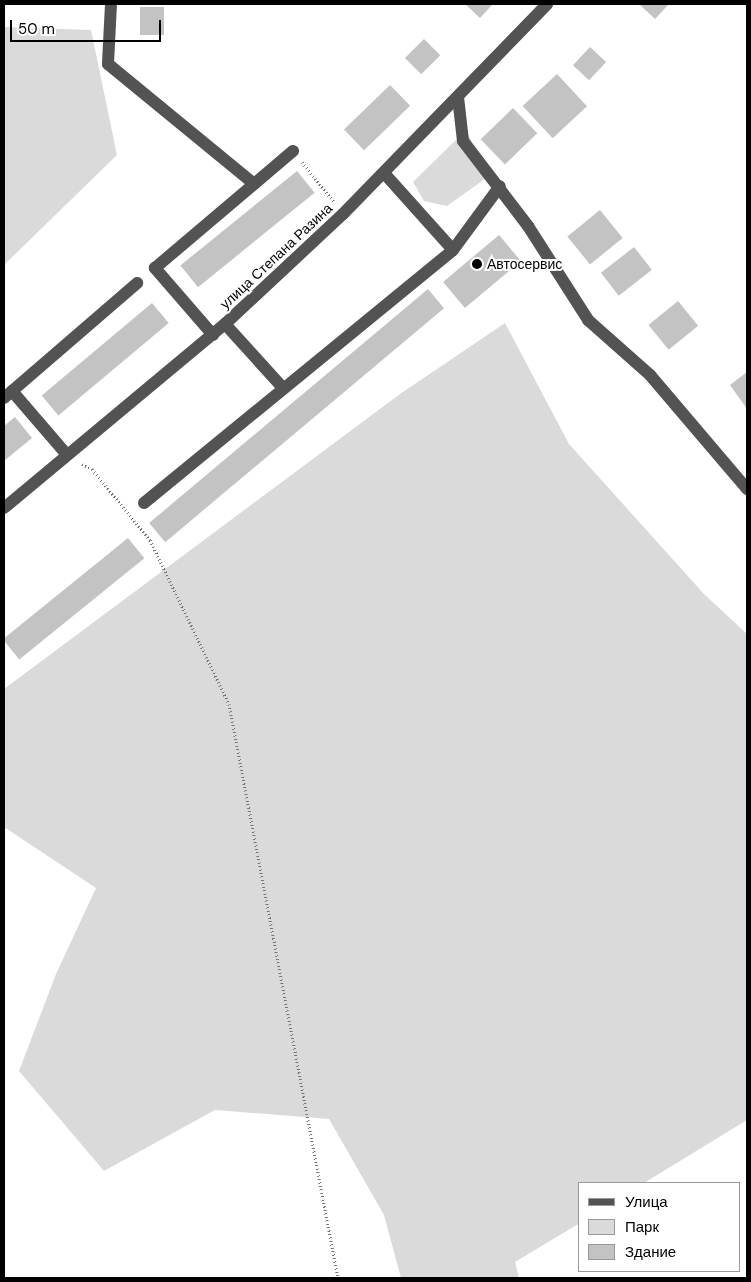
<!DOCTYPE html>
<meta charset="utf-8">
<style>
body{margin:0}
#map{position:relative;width:751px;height:1282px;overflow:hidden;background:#fff;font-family:"DM Sans",sans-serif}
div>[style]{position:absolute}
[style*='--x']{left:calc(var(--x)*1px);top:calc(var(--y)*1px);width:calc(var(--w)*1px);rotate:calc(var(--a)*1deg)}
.green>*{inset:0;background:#dadada}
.building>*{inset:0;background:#c3c3c3;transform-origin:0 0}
.path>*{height:3px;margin-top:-1.5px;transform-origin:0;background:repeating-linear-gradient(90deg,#757575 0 1px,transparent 0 3.5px)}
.minor>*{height:12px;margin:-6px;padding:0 6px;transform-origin:6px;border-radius:6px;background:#535353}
.dots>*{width:14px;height:14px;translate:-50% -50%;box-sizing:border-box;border:2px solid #fff;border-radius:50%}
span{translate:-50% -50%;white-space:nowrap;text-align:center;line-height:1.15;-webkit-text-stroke:4px #fff;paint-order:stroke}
.street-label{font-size:14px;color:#000}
.poi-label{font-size:14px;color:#000}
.left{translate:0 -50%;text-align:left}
.frame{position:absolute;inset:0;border:5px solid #000;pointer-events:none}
.legend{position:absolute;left:578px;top:1182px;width:162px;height:90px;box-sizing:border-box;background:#fff;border:1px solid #999;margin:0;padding:6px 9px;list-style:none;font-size:15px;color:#000}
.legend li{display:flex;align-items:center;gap:10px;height:25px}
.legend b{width:25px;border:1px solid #999}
.scale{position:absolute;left:10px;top:20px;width:151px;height:22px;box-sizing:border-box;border:2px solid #000;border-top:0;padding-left:6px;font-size:15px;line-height:18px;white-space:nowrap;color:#000;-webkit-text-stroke:4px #fff;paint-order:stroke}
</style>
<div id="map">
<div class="green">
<i style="clip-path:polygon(4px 27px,91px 30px,117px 155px,4px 265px)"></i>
<i style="clip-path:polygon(466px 130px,489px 176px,447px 206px,424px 201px,413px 182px)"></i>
<i style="clip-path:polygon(505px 323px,569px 444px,704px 594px,747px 634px,747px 1120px,644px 1183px,580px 1183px,580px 1223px,515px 1262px,519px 1278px,401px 1278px,384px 1215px,329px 1119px,215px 1110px,104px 1171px,19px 1071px,56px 974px,96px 888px,4px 827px,4px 689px,400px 394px)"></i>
</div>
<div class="building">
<i style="clip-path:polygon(465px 4px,491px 4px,492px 5px,480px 18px)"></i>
<i style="clip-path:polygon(639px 4px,669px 4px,655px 19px)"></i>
<i style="left:140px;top:7px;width:24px;height:28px"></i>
<i style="left:424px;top:39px;width:23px;height:27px;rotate:45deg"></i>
<i style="left:590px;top:47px;width:22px;height:25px;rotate:43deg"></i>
<i style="left:557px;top:74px;width:44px;height:47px;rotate:47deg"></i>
<i style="left:390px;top:85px;width:29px;height:64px;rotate:46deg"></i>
<i style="left:513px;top:108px;width:35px;height:45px;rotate:46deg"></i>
<i style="left:297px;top:171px;width:28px;height:150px;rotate:51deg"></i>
<i style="left:600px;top:210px;width:36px;height:42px;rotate:51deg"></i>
<i style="left:499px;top:235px;width:34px;height:73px;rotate:50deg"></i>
<i style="left:634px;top:247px;width:29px;height:42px;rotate:52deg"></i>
<i style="left:428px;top:289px;width:25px;height:364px;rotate:50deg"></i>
<i style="left:678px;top:301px;width:32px;height:38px;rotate:51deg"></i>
<i style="left:152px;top:303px;width:26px;height:144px;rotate:50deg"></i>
<i style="clip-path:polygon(747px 372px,747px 409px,730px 385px)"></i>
<i style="clip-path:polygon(15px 417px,32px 438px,4px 461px,4px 426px)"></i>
<i style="left:128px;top:538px;width:26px;height:161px;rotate:51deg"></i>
</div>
<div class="path">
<i style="--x:302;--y:162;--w:51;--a:51.3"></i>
<i style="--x:82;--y:464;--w:11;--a:27"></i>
<i style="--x:92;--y:469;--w:92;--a:50.8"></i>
<i style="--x:150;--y:540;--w:182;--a:64.3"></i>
<i style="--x:229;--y:704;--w:584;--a:79.25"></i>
</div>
<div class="minor">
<i style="--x:111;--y:4;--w:60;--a:92.9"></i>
<i style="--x:108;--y:64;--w:189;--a:39.4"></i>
<i style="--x:458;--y:97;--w:44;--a:83.5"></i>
<i style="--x:463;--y:141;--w:107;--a:52.6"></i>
<i style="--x:528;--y:226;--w:112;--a:57.4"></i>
<i style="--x:588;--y:320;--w:83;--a:41.6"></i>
<i style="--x:650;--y:375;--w:150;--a:49.6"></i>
<i style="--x:384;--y:173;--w:103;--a:48.1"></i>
<i style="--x:225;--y:324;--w:86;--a:47.8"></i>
<i style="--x:213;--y:335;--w:89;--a:-130.9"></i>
<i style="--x:155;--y:268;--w:181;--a:-40.3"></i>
<i style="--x:12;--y:391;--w:84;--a:49.3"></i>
<i style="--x:4;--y:398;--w:176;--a:-40.8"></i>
<i style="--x:144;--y:503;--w:399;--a:-39.3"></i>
<i style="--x:453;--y:250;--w:79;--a:-53.7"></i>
<i style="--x:4;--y:508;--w:288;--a:-39.8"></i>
<i style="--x:225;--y:324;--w:161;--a:-43"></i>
<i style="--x:343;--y:214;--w:293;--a:-45.8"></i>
</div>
<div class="dots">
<i style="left:477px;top:264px;background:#000"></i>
</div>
<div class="street-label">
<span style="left:276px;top:256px;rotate:-43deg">улица Степана Разина</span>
</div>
<div class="poi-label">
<span class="left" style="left:487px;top:264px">Автосервис</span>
</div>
<div class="frame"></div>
<ul class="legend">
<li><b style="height:6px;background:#535353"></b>Улица</li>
<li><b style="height:14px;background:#dadada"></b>Парк</li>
<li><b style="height:14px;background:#c3c3c3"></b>Здание</li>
</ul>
<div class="scale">50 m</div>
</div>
